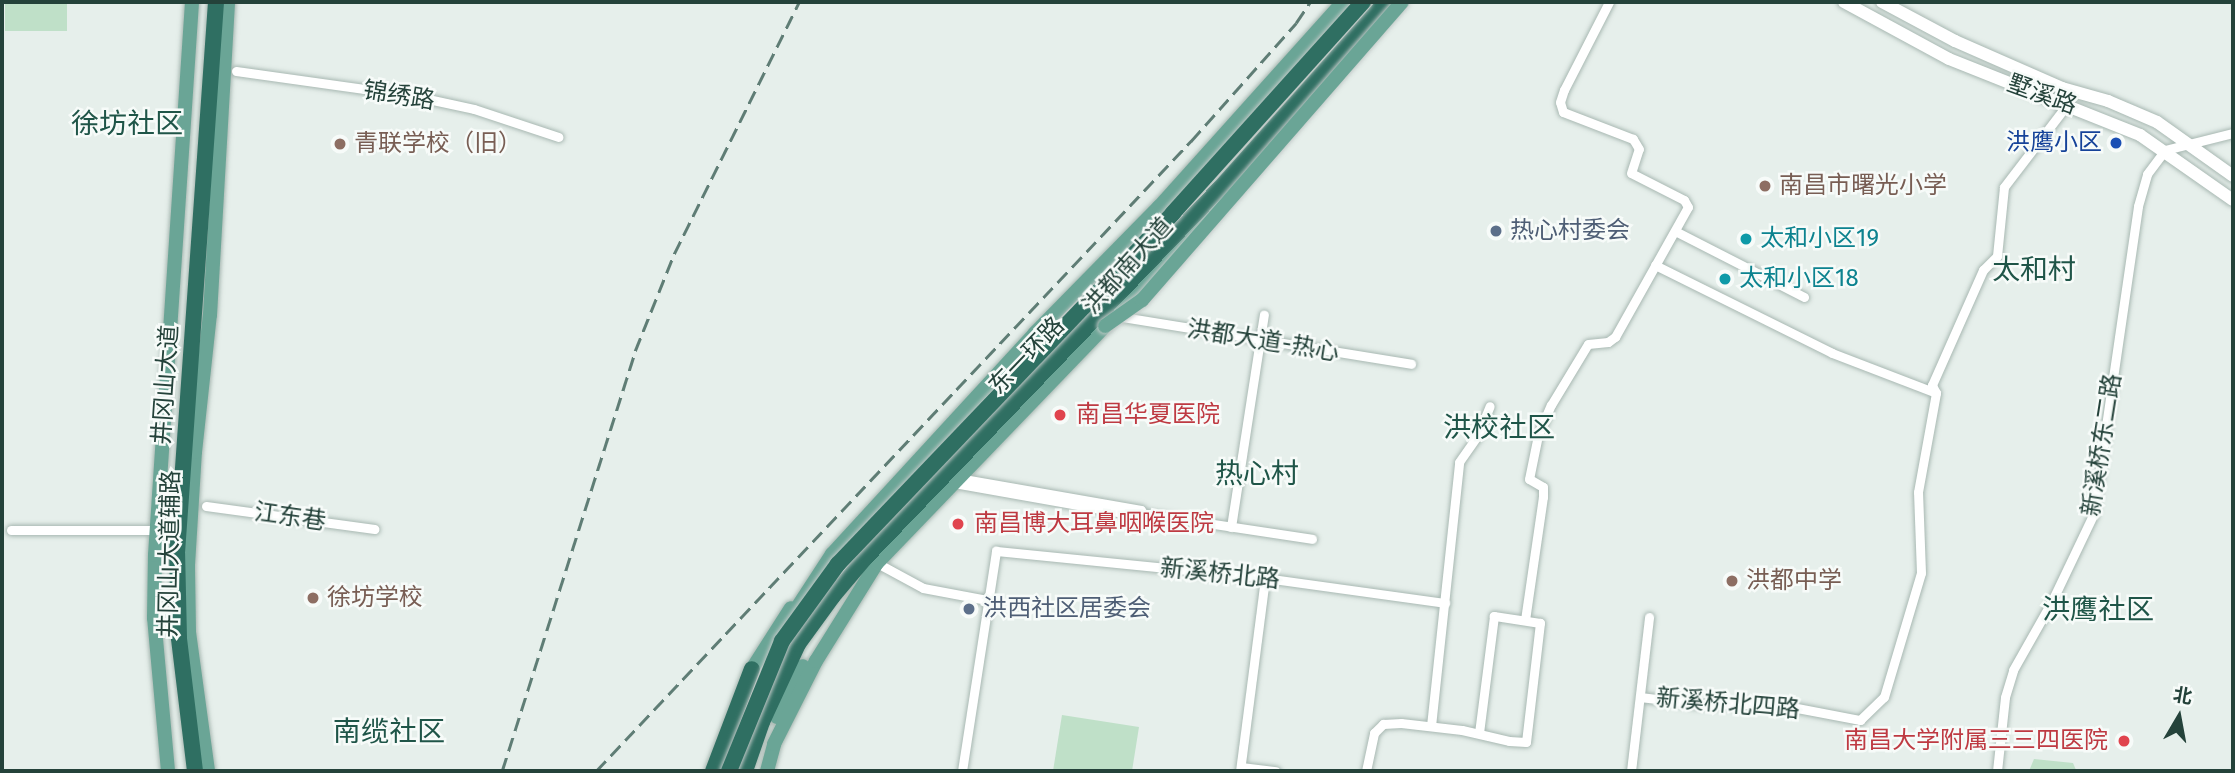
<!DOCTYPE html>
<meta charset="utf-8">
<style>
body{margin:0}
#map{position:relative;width:2235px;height:773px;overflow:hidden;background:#e6efeb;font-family:"Fira Sans","Noto Sans SC",sans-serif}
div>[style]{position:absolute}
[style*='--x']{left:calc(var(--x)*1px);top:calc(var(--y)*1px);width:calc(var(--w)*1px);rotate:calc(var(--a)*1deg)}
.green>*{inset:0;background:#bfe0c8;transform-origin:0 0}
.roads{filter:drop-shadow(0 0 2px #a8b8b2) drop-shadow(0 0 2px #a8b8b2)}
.street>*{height:9px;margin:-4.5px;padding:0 4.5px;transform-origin:4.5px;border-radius:4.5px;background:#fff}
.secondary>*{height:12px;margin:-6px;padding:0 6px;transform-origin:6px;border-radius:6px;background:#fff}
.primary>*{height:14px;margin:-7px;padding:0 7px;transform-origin:7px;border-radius:7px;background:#6aa596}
.highway>*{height:16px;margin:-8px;padding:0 8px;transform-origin:8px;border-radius:8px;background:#2f6f62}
.rail>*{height:2.5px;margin-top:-1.25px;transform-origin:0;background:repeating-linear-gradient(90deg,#5f7d75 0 14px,transparent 0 21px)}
.bridges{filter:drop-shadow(0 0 2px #c2cac8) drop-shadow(0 0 2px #c2cac8)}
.primary-bridge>*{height:14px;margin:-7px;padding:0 7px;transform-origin:7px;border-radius:7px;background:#6aa596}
.highway-bridge>*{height:16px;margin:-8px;padding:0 8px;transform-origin:8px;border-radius:8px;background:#2f6f62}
.dots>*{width:19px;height:19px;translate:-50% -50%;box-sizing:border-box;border:4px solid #f7fbf9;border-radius:50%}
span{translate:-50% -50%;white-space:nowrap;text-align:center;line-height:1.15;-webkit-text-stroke:5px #f7fbf9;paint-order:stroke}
.street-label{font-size:24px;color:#24423a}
.transit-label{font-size:24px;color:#164399}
.right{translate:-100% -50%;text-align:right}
.education-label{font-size:24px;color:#785e54}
.left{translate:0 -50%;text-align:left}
.service-label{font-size:24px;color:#4e5e75}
.culture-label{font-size:24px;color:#0d838f}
.health-label{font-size:24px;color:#be3a42}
.quarter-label{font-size:28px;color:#1f5548}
.frame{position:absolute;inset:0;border:4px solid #24423a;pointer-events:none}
.north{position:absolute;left:2144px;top:682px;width:70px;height:70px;-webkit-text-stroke:5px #f7fbf9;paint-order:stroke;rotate:10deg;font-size:19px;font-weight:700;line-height:28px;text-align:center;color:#24423a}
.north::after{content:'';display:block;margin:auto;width:24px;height:32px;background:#24423a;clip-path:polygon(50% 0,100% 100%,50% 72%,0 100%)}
</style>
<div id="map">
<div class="green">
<i style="left:5px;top:2px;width:62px;height:29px"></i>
<i style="clip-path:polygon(1062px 715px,1139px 727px,1132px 771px,1053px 771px)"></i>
<i style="clip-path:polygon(2034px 759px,2073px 763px,2076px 770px,2029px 771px)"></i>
</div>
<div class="roads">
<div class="street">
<i style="--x:236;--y:71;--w:180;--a:8"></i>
<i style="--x:414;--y:96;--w:61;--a:12.2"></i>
<i style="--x:474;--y:109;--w:89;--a:18.4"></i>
<i style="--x:1675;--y:231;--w:145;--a:27.1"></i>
<i style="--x:1655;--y:265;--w:198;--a:26.4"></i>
<i style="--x:1832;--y:353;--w:111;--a:21"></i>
<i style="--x:1116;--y:316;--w:299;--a:9.2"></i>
<i style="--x:954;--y:483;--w:189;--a:10.1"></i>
<i style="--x:1140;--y:516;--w:6;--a:-81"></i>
<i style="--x:1141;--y:510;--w:186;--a:-170.1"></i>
<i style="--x:206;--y:506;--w:170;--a:7.8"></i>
<i style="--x:1141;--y:513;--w:173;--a:8.6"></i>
<i style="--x:1231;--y:527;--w:215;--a:-81.2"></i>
<i style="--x:11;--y:530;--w:146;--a:0"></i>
<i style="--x:877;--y:563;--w:52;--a:28.5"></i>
<i style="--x:923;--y:588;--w:65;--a:10.6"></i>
<i style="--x:1525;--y:620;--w:124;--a:-81.7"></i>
<i style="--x:1543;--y:497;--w:10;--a:-90"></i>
<i style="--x:1543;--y:487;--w:16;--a:-150"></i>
<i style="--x:1529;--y:479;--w:45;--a:-78.4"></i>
<i style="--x:1538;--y:435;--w:33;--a:-67"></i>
<i style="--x:1551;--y:405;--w:71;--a:-58.8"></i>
<i style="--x:1588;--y:344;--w:20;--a:-6"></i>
<i style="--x:1608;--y:342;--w:9;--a:-36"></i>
<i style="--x:1615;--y:337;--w:149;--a:-60.7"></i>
<i style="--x:1688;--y:207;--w:8;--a:-120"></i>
<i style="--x:1684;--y:200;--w:59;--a:-153"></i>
<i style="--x:1631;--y:173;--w:25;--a:-72"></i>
<i style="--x:1639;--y:149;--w:12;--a:-121"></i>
<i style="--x:1633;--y:139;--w:75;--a:-158.9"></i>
<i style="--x:1563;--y:112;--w:10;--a:-107"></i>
<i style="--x:1560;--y:102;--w:13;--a:-72"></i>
<i style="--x:1564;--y:90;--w:99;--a:-62.9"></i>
<i style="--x:1640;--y:697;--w:58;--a:6.9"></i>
<i style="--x:1698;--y:704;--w:78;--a:0"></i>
<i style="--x:1776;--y:704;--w:86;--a:10.8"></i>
<i style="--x:1860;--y:720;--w:33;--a:-44"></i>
<i style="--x:1884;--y:697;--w:129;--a:-73.4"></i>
<i style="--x:1921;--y:573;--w:81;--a:-92.1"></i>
<i style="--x:1918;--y:492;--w:101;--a:-79.7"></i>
<i style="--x:1936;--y:393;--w:9;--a:-117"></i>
<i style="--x:1932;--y:385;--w:126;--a:-66.1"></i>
<i style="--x:1983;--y:270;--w:20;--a:-45"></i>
<i style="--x:1997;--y:256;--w:69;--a:-84.2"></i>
<i style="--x:2004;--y:187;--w:102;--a:-52.6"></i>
<i style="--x:1431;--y:726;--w:265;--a:-83.9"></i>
<i style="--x:1459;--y:462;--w:33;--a:-55"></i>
<i style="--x:1478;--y:435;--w:31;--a:-68"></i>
<i style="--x:1241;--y:767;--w:35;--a:7"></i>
<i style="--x:962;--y:771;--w:223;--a:-81.2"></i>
<i style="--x:996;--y:551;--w:270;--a:5.7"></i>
<i style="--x:1265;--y:578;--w:182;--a:7.9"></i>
<i style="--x:1240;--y:771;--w:195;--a:-82.6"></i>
<i style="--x:1366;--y:771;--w:39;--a:-78"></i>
<i style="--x:1374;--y:733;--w:13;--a:-45"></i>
<i style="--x:1383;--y:724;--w:18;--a:-3"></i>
<i style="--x:1401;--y:723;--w:61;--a:6.5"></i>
<i style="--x:1462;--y:730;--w:48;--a:13.2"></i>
<i style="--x:1509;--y:741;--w:17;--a:3"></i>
<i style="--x:1526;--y:742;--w:120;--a:-83.3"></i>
<i style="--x:1540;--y:623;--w:47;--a:-171.3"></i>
<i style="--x:1494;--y:616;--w:118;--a:97.3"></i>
<i style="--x:1631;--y:771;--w:155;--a:-83.3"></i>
<i style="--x:1997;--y:771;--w:74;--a:-83.8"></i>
<i style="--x:2005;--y:697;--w:28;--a:-73"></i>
<i style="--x:2013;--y:670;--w:79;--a:-60.5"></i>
<i style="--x:2052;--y:601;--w:95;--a:-64.5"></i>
<i style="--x:2093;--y:515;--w:312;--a:-81.7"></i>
<i style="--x:2138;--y:206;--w:33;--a:-74"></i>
<i style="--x:2147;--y:174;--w:30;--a:-53"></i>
<i style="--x:2165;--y:150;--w:70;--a:-14"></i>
</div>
<div class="secondary">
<i style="--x:1844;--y:2;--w:119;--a:28.5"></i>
<i style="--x:1949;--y:59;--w:206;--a:21.7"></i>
<i style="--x:2140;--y:135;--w:113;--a:35"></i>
<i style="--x:1882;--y:2;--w:83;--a:28.1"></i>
<i style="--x:1955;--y:41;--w:117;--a:23.7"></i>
<i style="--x:2062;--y:88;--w:48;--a:15.8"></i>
<i style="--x:2108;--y:101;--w:53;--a:23.2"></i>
<i style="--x:2157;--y:122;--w:93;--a:35.4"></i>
</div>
<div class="primary">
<i style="--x:789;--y:620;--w:79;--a:-56.9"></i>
<i style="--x:832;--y:554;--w:300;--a:-47.4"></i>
<i style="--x:1035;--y:333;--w:177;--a:-45.5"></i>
<i style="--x:1159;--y:207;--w:275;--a:-48.1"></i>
<i style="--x:752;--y:669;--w:72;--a:-57.4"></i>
<i style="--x:777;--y:717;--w:57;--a:-63"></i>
<i style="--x:168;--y:771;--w:154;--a:-95.2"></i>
<i style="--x:154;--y:618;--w:63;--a:-89.1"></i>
<i style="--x:155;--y:555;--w:554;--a:-86.17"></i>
<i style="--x:208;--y:771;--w:140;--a:-97.8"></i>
<i style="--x:189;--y:632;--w:67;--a:-90.9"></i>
<i style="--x:188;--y:565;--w:113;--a:-86.5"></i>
<i style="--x:195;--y:452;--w:138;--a:-83.8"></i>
<i style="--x:210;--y:315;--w:314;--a:-86.7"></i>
<i style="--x:767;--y:771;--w:28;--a:-75"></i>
<i style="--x:774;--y:744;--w:93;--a:-63.2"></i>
<i style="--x:816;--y:661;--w:115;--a:-58.1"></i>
<i style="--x:877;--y:563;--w:327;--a:-46.1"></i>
<i style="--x:1104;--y:327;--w:166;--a:-47.9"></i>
</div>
<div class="highway">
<i style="--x:195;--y:771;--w:134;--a:-96.9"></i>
<i style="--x:179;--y:638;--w:85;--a:-91.3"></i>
<i style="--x:177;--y:553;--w:552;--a:-85.95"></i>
<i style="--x:713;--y:771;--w:109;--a:-69.1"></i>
<i style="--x:745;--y:771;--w:52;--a:-70.9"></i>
<i style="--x:762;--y:722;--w:86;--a:-65.2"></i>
<i style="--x:798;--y:644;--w:59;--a:-53.9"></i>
<i style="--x:833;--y:596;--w:51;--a:-49.8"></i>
<i style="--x:866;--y:557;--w:511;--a:-46.19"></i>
<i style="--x:1220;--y:188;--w:249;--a:-48.3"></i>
</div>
</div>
<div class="rail">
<i style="--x:502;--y:771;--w:441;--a:-72.4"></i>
<i style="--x:635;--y:351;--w:105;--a:-68.1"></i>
<i style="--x:674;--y:254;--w:281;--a:-63.6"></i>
<i style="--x:596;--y:771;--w:867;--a:-46.64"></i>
<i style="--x:1191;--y:141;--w:158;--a:-48.3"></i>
<i style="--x:1296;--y:23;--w:25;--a:-56"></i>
</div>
<div class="bridges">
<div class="primary-bridge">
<i style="--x:1105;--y:326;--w:45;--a:-35.1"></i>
<i style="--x:1142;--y:300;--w:395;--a:-48.9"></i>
</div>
<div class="highway-bridge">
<i style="--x:729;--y:771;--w:140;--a:-67.8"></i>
<i style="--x:782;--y:641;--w:95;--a:-54"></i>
<i style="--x:838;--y:564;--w:485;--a:-46.3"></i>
<i style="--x:1173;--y:213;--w:284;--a:-48"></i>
</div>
</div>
<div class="dots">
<i style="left:2116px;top:143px;background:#1a4fb4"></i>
<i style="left:340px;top:144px;background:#8d6e63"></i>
<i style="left:1765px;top:186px;background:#8d6e63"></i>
<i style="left:1496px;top:231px;background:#5c6f8a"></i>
<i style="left:1746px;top:239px;background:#0f9aa8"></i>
<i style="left:1725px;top:279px;background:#0f9aa8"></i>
<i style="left:1060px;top:415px;background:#e0444e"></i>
<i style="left:958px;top:524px;background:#e0444e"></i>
<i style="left:1732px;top:581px;background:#8d6e63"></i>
<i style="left:313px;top:598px;background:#8d6e63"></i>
<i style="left:969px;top:609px;background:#5c6f8a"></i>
<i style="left:2124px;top:741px;background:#e0444e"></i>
</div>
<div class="street-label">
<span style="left:2042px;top:95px;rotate:20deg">墅溪路</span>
<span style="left:399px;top:96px;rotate:9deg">锦绣路</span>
<span style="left:1128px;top:266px;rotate:-48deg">洪都南大道</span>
<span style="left:1263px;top:341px;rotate:9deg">洪都大道-热心</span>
<span style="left:1027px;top:356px;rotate:-46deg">东一环路</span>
<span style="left:166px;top:385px;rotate:-86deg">井冈山大道</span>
<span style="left:2102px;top:445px;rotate:-81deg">新溪桥东二路</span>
<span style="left:290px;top:517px;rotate:8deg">江东巷</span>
<span style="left:170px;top:554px;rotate:-89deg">井冈山大道辅路</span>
<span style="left:1220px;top:574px;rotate:6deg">新溪桥北路</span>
<span style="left:1728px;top:704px;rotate:5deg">新溪桥北四路</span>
</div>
<div class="transit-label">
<span class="right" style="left:2102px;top:143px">洪鹰小区</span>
</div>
<div class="education-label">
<span class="left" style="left:354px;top:144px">青联学校（旧）</span>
<span class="left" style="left:1779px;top:186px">南昌市曙光小学</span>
<span class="left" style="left:1746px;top:581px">洪都中学</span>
<span class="left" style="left:327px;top:598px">徐坊学校</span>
</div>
<div class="service-label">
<span class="left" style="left:1510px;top:231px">热心村委会</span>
<span class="left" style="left:983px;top:609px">洪西社区居委会</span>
</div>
<div class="culture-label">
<span class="left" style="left:1760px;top:239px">太和小区19</span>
<span class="left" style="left:1739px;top:279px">太和小区18</span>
</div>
<div class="health-label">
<span class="left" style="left:1076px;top:415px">南昌华夏医院</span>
<span class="left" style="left:974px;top:524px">南昌博大耳鼻咽喉医院</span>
<span class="right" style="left:2108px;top:741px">南昌大学附属三三四医院</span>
</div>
<div class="quarter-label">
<span style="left:127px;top:124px">徐坊社区</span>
<span style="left:2034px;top:270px">太和村</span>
<span style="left:1499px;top:428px">洪校社区</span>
<span style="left:1257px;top:474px">热心村</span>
<span style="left:2098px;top:610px">洪鹰社区</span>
<span style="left:389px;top:732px">南缆社区</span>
</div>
<div class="frame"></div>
<div class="north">北</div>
</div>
